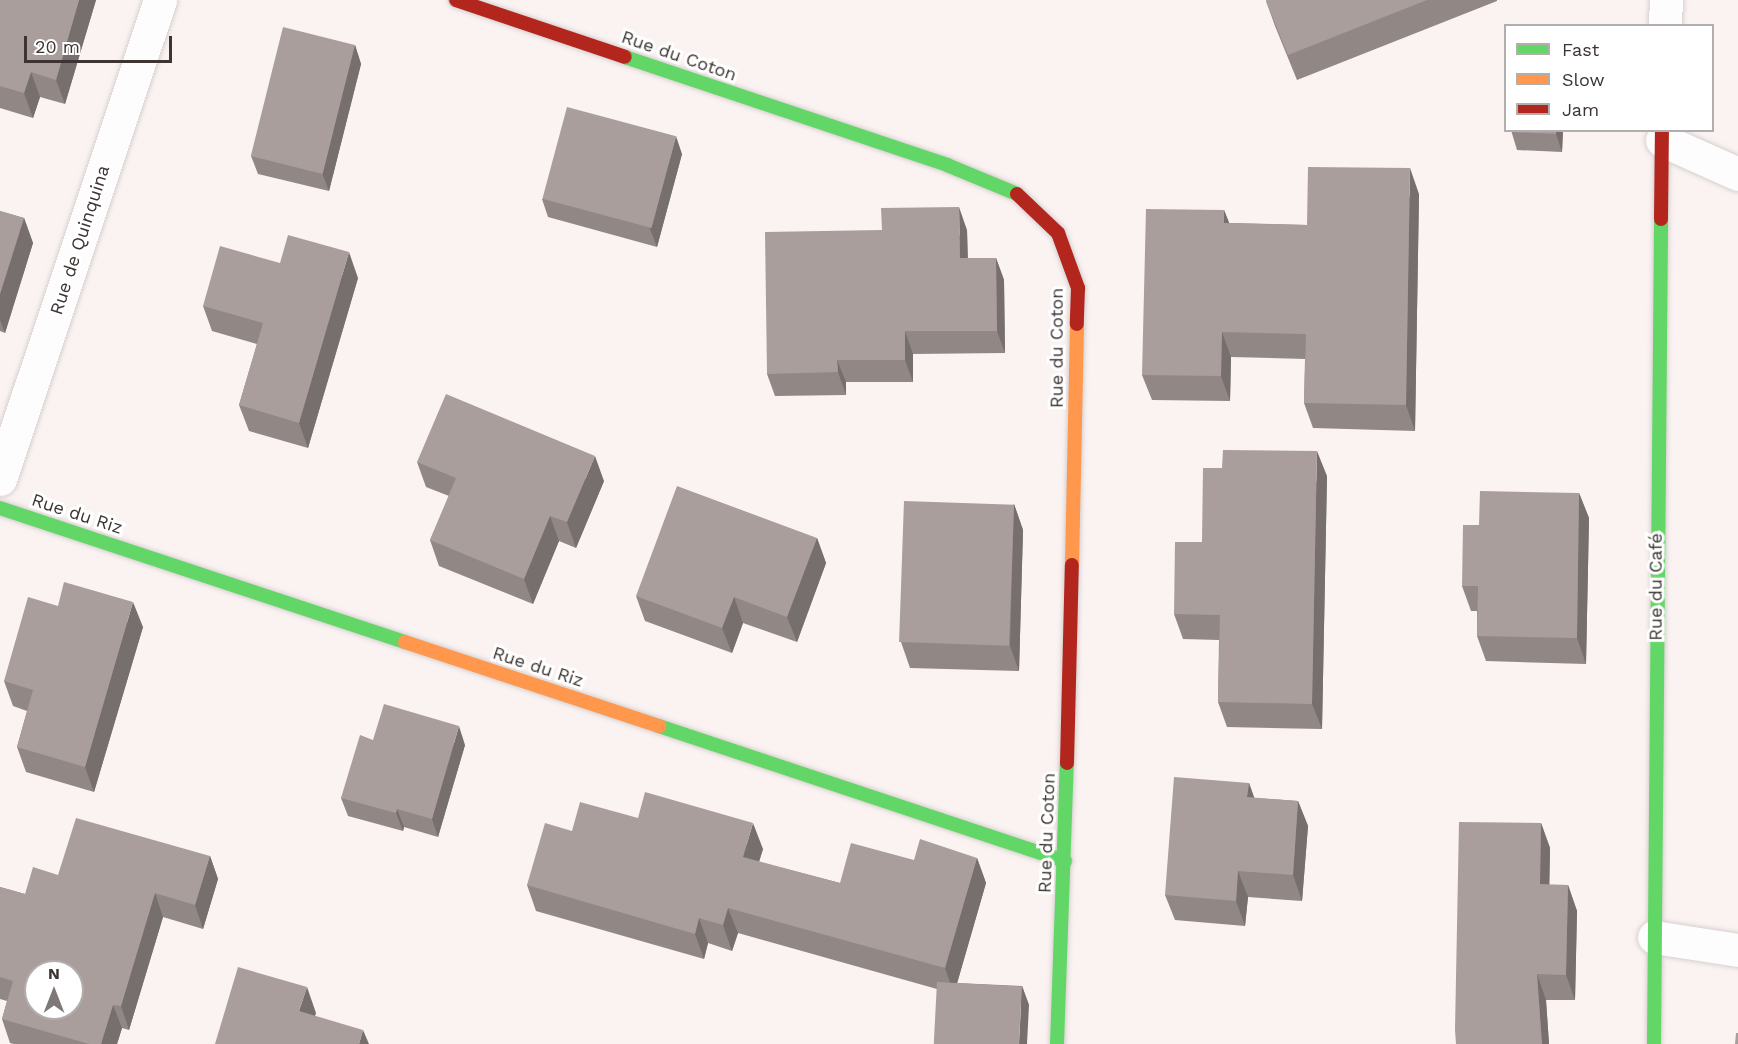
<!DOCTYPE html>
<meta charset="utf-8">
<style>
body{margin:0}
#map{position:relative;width:1738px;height:1044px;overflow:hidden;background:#faf3f2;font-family:"Work Sans",sans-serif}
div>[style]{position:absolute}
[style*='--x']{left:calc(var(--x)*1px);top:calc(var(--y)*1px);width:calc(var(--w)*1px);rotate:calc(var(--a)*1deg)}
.roads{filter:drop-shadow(0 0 2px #d7d0cf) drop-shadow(0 0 2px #d7d0cf)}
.street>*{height:33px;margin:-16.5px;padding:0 16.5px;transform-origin:16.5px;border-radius:16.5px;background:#fefdfd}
.fast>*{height:14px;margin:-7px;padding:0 7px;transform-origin:7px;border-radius:7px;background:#63d668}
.slow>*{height:14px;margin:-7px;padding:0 7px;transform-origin:7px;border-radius:7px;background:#ff974d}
.jam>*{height:14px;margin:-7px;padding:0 7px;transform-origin:7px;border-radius:7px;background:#b3261e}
.wall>*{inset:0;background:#918886}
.shaded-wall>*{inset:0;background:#766f6d}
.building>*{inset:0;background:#a99e9c;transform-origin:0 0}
span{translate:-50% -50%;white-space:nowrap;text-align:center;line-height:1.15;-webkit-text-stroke:6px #fff;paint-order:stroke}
.street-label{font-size:18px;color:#3c3533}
.legend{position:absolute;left:1504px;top:24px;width:210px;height:108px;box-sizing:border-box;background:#fff;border:2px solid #b1aead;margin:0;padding:8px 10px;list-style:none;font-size:18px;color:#3c3533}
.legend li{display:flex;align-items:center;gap:12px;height:30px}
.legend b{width:30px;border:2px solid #b1aead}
.north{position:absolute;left:24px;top:960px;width:60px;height:60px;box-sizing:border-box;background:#fff;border:2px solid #b1aead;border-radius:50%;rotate:0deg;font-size:16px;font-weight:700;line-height:24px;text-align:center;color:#3c3533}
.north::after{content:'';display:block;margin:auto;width:21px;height:27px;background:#7e7876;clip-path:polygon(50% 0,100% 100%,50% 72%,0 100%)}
.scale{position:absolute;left:24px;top:36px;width:148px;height:27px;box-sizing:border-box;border:3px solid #3c3533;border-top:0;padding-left:8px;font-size:18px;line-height:21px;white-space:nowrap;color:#3c3533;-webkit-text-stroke:4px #fff;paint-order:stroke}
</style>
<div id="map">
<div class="roads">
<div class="street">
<i style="--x:1665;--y:26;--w:26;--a:-88"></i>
<i style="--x:1662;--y:140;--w:83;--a:24.1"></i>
<i style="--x:0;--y:479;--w:505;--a:-71.53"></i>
<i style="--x:1654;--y:937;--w:85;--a:8.8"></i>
</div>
<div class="fast">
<i style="--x:625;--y:57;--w:340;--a:18.5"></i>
<i style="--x:947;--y:165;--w:76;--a:22.5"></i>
<i style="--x:0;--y:508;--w:427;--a:18.3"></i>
<i style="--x:659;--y:726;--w:428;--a:18.4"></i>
<i style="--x:1057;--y:1044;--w:281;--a:-88"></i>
<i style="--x:1654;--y:1044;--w:825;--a:-89.51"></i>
</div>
<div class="slow">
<i style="--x:1072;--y:565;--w:241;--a:-88.8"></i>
<i style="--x:405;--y:642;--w:268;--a:18.3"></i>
</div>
<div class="jam">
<i style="--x:456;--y:0;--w:178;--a:18.6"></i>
<i style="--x:1017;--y:194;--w:57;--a:43.6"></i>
<i style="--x:1058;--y:233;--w:59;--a:70"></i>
<i style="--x:1078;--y:288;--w:36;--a:92"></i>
<i style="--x:1661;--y:219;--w:89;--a:-89.4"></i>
<i style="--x:1067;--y:763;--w:198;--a:-88.6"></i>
</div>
</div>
<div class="wall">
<i style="clip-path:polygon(0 0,96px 0,65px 104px,40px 97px,33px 118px,0 108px)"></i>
<i style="clip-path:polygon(1267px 0,1497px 0,1497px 1px,1297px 80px,1275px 26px,1266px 1px)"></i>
<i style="clip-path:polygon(355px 45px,361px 64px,329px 191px,258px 174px,251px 156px)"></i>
<i style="clip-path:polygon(1511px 130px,1563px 130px,1562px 152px,1517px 150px)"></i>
<i style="clip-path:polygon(682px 154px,657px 247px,548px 217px,542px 199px)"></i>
<i style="clip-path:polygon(1419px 194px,1415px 431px,1313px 428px,1304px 403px,1305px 359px,1231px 357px,1230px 401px,1152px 400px,1142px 375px,1224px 210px,1229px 223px,1307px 225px)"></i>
<i style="clip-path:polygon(0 211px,24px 218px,33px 243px,5px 333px,0 331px)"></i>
<i style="clip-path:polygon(967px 230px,968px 258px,996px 258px,1004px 280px,1005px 353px,913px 354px,913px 382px,846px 382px,846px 395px,775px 396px,767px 374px)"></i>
<i style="clip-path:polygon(280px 263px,358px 278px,308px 448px,249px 431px,239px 405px,257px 344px,212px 331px,203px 306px)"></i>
<i style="clip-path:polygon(417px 462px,604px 481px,576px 548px,559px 541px,533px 604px,439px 566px,430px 540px,449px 496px,426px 487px)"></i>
<i style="clip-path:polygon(1327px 476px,1322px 729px,1227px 727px,1218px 702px,1219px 640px,1183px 639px,1174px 614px,1202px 542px)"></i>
<i style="clip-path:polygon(1579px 493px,1589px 518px,1586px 664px,1486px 661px,1477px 636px,1477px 611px,1471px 611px,1462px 586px)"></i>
<i style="clip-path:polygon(1014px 504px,1023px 530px,1019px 671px,910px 668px,901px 642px)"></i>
<i style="clip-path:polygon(817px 538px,826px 563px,797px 642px,743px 623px,732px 653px,645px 621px,636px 596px)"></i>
<i style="clip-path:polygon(58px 606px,143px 627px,94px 792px,26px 772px,17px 747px,27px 711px,13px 706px,4px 681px)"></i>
<i style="clip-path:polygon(373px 740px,465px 745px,438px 837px,404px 827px,403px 831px,348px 816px,341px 798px)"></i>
<i style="clip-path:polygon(1249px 783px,1254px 798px,1298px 801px,1308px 826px,1302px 901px,1248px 897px,1245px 926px,1175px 920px,1165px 895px)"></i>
<i style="clip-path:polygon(638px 818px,763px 849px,759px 862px,840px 883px,914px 860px,977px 858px,986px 883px,957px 983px,1022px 986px,1029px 1005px,937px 989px,738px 933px,732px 951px,708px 943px,704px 959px,536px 911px,527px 885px,572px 831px)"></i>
<i style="clip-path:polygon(1541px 823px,1550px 848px,1549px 885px,1568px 885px,1577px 911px,1575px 1000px,1546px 1000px,1549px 1044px,1456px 1044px)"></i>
<i style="clip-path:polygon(210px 856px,218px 879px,203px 929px,163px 917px,129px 1030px,122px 1028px,117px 1044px,14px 1044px,10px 1043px,2px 1019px,7px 1001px,0 999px,0 887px,25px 894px)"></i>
</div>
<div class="shaded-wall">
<i style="clip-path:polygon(79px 0,96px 0,65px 104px,56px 80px)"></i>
<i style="clip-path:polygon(355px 45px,361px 64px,329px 191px,322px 173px)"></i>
<i style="clip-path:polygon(31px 72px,40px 97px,33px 118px,24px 93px)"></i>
<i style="clip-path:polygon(1556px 130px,1563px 130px,1562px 152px,1556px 134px)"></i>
<i style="clip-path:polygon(676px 136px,682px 154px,657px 247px,650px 229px)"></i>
<i style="clip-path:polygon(1410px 168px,1419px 194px,1415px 431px,1406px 405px)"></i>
<i style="clip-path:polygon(959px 207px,967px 230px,968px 280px,960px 258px)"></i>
<i style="clip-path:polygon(1224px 210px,1234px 235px,1224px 223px)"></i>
<i style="clip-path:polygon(24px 218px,33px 243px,5px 333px,0 320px,0 294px)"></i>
<i style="clip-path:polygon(349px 252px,358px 278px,308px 448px,299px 423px)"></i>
<i style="clip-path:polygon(996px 258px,1004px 280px,1005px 353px,997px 331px)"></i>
<i style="clip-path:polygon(905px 331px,913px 354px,913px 382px,905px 360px)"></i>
<i style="clip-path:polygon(1222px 332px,1231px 357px,1230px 401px,1221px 376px)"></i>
<i style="clip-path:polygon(837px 360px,846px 382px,846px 395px,838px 372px)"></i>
<i style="clip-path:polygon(1317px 451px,1327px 476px,1322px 729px,1312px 704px)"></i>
<i style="clip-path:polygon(595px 456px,604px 481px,576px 548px,567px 522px)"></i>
<i style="clip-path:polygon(1579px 493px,1589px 518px,1586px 664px,1577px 638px)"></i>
<i style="clip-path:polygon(1014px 504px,1023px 530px,1019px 671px,1010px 646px)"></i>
<i style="clip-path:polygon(550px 516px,559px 541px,533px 604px,524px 579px)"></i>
<i style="clip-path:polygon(817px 538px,826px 563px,797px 642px,787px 617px)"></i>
<i style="clip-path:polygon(734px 597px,743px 623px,732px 653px,722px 628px)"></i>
<i style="clip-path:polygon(133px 602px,143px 627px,94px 792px,85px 767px)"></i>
<i style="clip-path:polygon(459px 726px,465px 745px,438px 837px,432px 819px)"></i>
<i style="clip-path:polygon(1249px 783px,1258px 808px,1247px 797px)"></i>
<i style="clip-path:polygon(1298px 801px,1308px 826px,1302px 901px,1293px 875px)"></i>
<i style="clip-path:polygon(397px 809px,404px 827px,403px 831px,396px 813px)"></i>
<i style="clip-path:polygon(753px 823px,763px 849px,752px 883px,743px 857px)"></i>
<i style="clip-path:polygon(1541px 823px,1550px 848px,1549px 910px,1540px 884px)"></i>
<i style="clip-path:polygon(210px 856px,218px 879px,203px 929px,195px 905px)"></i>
<i style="clip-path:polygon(977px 858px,986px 883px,954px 994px,945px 968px)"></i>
<i style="clip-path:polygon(1238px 871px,1248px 897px,1245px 926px,1236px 901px)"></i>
<i style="clip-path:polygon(1568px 885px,1577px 911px,1575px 1000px,1566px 975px)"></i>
<i style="clip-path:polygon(155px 893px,163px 917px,129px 1030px,121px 1006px)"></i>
<i style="clip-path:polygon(728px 908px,738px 933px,732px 951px,723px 925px)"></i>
<i style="clip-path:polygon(699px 918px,708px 943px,704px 959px,695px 934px)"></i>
<i style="clip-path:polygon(1537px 974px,1546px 1000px,1549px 1044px,1542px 1044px)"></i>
<i style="clip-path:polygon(1022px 986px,1029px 1005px,1027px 1044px,1019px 1044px)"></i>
<i style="clip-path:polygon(307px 987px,316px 1013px,309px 1036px,299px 1011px)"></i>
<i style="clip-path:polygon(113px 1005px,122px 1028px,117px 1044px,101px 1044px)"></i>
<i style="clip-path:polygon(363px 1030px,369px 1044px,359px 1044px)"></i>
</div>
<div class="building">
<i style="clip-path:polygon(0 0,79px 0,56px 80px,31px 72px,24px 93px,0 86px)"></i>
<i style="clip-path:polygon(1267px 0,1427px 0,1288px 55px,1266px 1px)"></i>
<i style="left:283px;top:27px;width:74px;height:133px;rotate:14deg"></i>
<i style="left:567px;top:107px;width:113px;height:95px;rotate:15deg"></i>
<i style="clip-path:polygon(1511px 130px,1556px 130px,1556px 134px,1511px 132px)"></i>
<i style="clip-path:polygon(1308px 167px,1410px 168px,1406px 405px,1304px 403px,1306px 334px,1222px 332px,1221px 376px,1142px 375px,1146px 209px,1224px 210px,1224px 223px,1307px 225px)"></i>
<i style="clip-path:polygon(959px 207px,960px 258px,996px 258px,997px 331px,905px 331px,905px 360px,837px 360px,838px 372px,767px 374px,765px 232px,882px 230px,881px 208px)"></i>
<i style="clip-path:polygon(0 211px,24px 218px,0 294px)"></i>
<i style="clip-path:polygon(288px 235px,349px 252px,299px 423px,239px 405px,263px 323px,203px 306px,220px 246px,280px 263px)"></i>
<i style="clip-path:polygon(446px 394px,595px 456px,567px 522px,550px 516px,524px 579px,430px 540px,456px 478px,417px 462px)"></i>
<i style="clip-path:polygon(1223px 450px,1317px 451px,1312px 704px,1218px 702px,1220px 615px,1174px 614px,1175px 542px,1202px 542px,1203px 468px,1222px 468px)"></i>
<i style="clip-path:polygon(677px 486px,817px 538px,787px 617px,734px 597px,722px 628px,636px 596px)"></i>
<i style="clip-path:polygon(1480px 491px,1579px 493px,1577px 638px,1477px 636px,1478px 586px,1462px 586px,1463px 525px,1479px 525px)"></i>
<i style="left:904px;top:501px;width:110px;height:141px;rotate:2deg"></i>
<i style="clip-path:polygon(64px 582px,133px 602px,85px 767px,17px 747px,33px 690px,4px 681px,28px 597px,58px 606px)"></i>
<i style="clip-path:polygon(384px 704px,459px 726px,432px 819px,397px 809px,396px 813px,341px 798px,360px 735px,373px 740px)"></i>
<i style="clip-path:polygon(1174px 777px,1249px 783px,1247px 797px,1298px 801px,1293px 875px,1238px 871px,1236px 901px,1165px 895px)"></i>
<i style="clip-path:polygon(645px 792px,753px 823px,743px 857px,840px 883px,851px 843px,914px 860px,920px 839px,977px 858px,945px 968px,728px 908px,723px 925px,699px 918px,695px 934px,527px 885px,545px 823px,572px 831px,580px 802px,638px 818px)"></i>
<i style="clip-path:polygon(evenodd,76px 818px,210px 856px,195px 905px,155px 893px,121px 1006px,113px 1005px,101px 1044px,89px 1044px,2px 1019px,13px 981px,0 977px,0 887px,25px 894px,33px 867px,58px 875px,76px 818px,36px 972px,72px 972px,72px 1008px,36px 1008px,36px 972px)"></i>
<i style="clip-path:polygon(1459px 822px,1541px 823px,1540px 884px,1568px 885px,1566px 975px,1537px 974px,1542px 1044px,1456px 1044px,1455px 1030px)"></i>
<i style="clip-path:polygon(238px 967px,307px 987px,299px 1011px,363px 1030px,359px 1044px,215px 1044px)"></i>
<i style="left:937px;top:982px;width:85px;height:62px;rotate:3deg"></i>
<i style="clip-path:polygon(1736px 1033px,1738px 1033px,1738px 1044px,1735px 1044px)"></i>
</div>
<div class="street-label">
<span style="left:679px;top:56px;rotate:19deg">Rue du Coton</span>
<span style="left:80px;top:240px;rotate:-72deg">Rue de Quinquina</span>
<span style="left:1057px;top:348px;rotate:-90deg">Rue du Coton</span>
<span style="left:77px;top:514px;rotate:18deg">Rue du Riz</span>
<span style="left:1656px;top:587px;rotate:-90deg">Rue du Café</span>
<span style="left:538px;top:667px;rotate:18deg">Rue du Riz</span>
<span style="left:1047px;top:833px;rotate:-88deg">Rue du Coton</span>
</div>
<ul class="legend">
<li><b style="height:8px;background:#63d668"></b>Fast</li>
<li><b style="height:8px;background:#ff974d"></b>Slow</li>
<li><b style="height:8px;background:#b3261e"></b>Jam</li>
</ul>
<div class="north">N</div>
<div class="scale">20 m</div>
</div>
